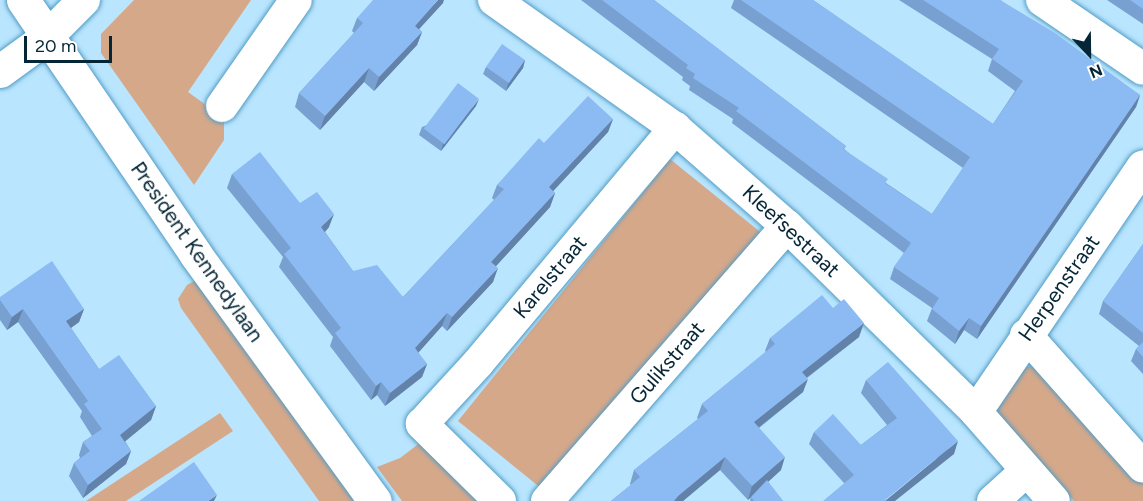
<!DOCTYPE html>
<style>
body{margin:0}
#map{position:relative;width:1143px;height:501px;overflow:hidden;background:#b9e5fe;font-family:Figtree,sans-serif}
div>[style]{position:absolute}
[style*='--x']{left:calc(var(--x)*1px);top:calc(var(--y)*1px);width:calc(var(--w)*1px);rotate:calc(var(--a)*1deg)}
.green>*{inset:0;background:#d6a88a;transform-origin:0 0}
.roads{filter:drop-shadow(0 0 2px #519cc4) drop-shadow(0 0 2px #519cc4)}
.street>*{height:32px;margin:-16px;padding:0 16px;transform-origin:16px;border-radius:16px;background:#fff}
.secondary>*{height:33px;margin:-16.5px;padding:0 16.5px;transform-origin:16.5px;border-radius:16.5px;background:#fff}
.wall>*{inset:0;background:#78a0d0}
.shaded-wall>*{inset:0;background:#6282a9}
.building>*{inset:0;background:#8cbaf2;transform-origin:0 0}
span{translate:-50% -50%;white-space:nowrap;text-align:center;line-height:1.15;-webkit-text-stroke:5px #fff;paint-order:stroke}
.street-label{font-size:21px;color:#052636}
.north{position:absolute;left:1059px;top:24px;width:60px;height:60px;-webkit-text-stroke:4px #fff;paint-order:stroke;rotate:158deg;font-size:16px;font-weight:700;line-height:24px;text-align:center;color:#052636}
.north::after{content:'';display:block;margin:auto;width:21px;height:27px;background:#052636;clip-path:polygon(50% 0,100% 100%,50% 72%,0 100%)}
.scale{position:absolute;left:24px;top:36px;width:88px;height:27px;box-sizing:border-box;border:3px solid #052636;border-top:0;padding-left:8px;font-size:18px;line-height:21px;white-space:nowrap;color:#052636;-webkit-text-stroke:4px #fff;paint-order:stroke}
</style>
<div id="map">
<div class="green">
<i style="clip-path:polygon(134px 0,251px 0,188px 92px,224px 118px,224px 140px,194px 185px,101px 53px,101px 34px)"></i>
<i style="left:670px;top:159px;width:123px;height:337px;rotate:39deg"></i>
<i style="clip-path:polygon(200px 278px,354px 501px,319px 501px,181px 308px,178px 299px,187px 285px)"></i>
<i style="clip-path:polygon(1033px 366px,1042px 369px,1143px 481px,1143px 501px,1074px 501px,1001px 424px,996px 411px,1019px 368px)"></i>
<i style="clip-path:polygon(220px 413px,233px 431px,126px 501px,86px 501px)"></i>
<i style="clip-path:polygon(425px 439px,488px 501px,402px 501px,377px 467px,400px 458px)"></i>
</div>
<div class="roads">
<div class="street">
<i style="--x:494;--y:0;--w:222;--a:35.3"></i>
<i style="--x:675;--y:128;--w:149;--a:41.2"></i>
<i style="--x:787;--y:226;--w:265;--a:44.5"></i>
<i style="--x:976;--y:412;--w:118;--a:48.8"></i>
<i style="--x:1042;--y:0;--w:122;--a:34.3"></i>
<i style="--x:48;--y:36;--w:51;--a:-45"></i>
<i style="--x:222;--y:106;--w:129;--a:-55.1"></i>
<i style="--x:1026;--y:335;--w:176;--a:48.4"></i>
<i style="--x:976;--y:412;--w:297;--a:-55.8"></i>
<i style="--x:500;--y:501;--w:110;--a:-135.4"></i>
<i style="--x:422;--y:424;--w:83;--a:-47.4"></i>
<i style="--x:478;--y:363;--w:307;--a:-50"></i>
<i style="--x:547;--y:501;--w:365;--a:-48.9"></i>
<i style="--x:993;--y:501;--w:45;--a:-42.3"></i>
</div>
<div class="secondary">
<i style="--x:23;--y:0;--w:308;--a:55.8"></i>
<i style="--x:196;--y:255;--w:304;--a:54"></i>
<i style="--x:0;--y:71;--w:59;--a:-36.1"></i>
</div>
</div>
<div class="wall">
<i style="clip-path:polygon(581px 0,654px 0,846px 146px,844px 149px,886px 183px,932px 214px,963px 168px,731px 8px,734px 0,813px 0,993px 124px,1015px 91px,988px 71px,992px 59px,899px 0,1000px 0,1140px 95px,1136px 107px,977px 339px,964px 330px,955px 344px,927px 321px,932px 308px,890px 279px,894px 267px,904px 253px,732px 123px,733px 119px,689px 90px,690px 86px,682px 80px,683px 77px)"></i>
<i style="clip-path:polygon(1107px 0,1143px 0,1143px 24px)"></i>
<i style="clip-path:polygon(443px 3px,419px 29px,422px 32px,417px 45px,374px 91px,364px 82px,320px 130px,295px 107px,299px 93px,354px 33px,352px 31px,357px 18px)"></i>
<i style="clip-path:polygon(525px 60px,523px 68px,506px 91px,483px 74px,486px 67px)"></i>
<i style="clip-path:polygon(476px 106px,441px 151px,419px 135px,422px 127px)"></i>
<i style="clip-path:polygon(613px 119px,608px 132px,553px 191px,555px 193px,550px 207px,496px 266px,493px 282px,447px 331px,442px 326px,418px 353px,427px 364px,422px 377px,385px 406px,377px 395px,371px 400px,330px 346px,333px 337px,279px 267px,283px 257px,227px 188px,232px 174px,300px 203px,329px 227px,325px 232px,353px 271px,403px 297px,494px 200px,492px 198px,497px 185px,544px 143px)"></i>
<i style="clip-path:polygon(1143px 244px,1143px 374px,1131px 361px,1136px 349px,1139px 346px,1099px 314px,1103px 301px)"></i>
<i style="clip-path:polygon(0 297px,84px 309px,79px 322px,71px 328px,99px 369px,156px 406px,151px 420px,125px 441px,131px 451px,126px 464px,83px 498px,69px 476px,74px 463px,80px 458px,79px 455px,83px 442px,92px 436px,80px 417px,82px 411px,18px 322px,7px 330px,0 320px)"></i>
<i style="clip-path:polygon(833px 308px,859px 337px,807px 378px,803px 392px,759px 428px,781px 470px,768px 482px,783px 501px,750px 501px,751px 497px,755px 493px,748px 500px,720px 470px,683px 501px,611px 501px,631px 485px,630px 484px,634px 470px,698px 419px,697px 418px,702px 404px,766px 352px,765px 351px,770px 338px)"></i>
<i style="clip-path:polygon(866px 380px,954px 454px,844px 483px,809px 444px,814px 432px,861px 445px,887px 425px,861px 393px)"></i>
</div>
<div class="shaded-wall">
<i style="clip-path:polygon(438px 0,444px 0,443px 3px,410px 39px,415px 26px)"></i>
<i style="clip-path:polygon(422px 32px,417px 45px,374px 91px,379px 77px)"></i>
<i style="clip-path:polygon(525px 60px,523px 68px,506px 91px,508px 84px)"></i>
<i style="clip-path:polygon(369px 68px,364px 82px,320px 130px,325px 116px)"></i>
<i style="clip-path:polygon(1140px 95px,1136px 107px,977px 339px,981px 326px)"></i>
<i style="clip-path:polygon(479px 99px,476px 106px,441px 151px,443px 144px)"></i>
<i style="clip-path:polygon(613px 119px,608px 132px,544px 201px,549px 187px)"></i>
<i style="clip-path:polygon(555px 193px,550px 207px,487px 276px,491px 262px)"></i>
<i style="clip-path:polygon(334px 214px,329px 227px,317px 241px,321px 227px)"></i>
<i style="clip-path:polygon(498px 268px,493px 282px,447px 331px,452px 317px)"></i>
<i style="clip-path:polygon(23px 309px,18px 322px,7px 330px,12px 317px)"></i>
<i style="clip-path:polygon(84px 309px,79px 322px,61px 335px,66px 321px)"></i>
<i style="clip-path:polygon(447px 313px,442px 326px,410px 362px,415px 348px)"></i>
<i style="clip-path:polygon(969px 318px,964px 330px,955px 344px,959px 331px)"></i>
<i style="clip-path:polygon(864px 323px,859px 337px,797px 385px,802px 372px)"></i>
<i style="clip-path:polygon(427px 364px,422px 377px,385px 406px,390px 393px)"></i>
<i style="clip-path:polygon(808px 379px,803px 392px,749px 435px,754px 422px)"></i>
<i style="clip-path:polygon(381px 382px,377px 395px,371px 400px,376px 386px)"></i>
<i style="clip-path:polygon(156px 406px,151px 420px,116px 449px,120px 435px)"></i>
<i style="clip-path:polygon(958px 441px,954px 454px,895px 501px,885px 501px)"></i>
<i style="clip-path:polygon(131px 451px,126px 464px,83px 498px,88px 485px)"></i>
<i style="clip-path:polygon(725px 457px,720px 470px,683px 501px,674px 501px,678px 496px)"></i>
<i style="clip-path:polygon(785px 457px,781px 470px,748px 500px,752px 486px)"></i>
<i style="clip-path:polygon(217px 495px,214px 501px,208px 501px)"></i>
</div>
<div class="building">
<i style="clip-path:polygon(373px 0,438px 0,415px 26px,422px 32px,379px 77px,369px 68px,325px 116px,299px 93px,363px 23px,357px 18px)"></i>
<i style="clip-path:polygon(602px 0,654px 0,846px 146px,843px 149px,888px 179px,885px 183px,932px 214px,970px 157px,741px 0,813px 0,993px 124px,1023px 81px,992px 59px,999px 49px,923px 0,1000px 0,1055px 33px,1140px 95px,981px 326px,969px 318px,959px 331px,932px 309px,939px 298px,894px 267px,911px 243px,736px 111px,739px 108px,693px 78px,695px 74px,686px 68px,688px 65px)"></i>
<i style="clip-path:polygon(1130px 0,1143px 0,1143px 9px)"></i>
<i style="left:502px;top:44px;width:28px;height:28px;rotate:35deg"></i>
<i style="left:458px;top:83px;width:26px;height:57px;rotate:37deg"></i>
<i style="clip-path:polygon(588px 96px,613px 119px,549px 187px,555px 193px,491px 262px,498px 268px,452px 317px,447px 313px,415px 348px,427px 364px,390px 393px,381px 382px,376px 386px,335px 333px,341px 328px,284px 254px,291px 248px,232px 174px,260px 152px,300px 203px,317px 192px,334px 214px,321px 227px,353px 271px,377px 265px,403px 297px,504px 189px,497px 185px,539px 138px,544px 143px)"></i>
<i style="clip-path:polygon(1143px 244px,1143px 333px,1103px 301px)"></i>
<i style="clip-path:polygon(52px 261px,84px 309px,66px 321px,99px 369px,119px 355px,156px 406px,120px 435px,131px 451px,88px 485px,74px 463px,90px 451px,83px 442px,102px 429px,84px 404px,88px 401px,23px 309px,12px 317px,0 300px,0 297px)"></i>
<i style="clip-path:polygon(822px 295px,833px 308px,844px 299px,864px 323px,802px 372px,808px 379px,754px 422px,785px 457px,752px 486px,725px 457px,678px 496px,674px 501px,611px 501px,640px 477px,634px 470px,708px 411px,702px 404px,775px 344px,770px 338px)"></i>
<i style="clip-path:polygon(1143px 342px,1143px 357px,1136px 349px)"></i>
<i style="clip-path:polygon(888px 362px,958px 441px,885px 500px,886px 501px,823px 501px,854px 475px,814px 432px,833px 414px,861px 445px,897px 418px,866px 380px)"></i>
<i style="clip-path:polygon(194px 462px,217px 495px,208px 501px,139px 501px)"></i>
<i style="clip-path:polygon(767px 480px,783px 501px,754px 501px,751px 497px)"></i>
</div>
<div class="street-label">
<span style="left:791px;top:231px;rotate:43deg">Kleefsestraat</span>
<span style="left:197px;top:252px;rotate:55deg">President Kennedylaan</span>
<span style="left:550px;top:277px;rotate:-50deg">Karelstraat</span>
<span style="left:1059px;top:288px;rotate:-55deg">Herpenstraat</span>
<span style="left:667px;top:363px;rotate:-49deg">Gulikstraat</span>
</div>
<div class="north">N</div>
<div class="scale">20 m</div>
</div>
